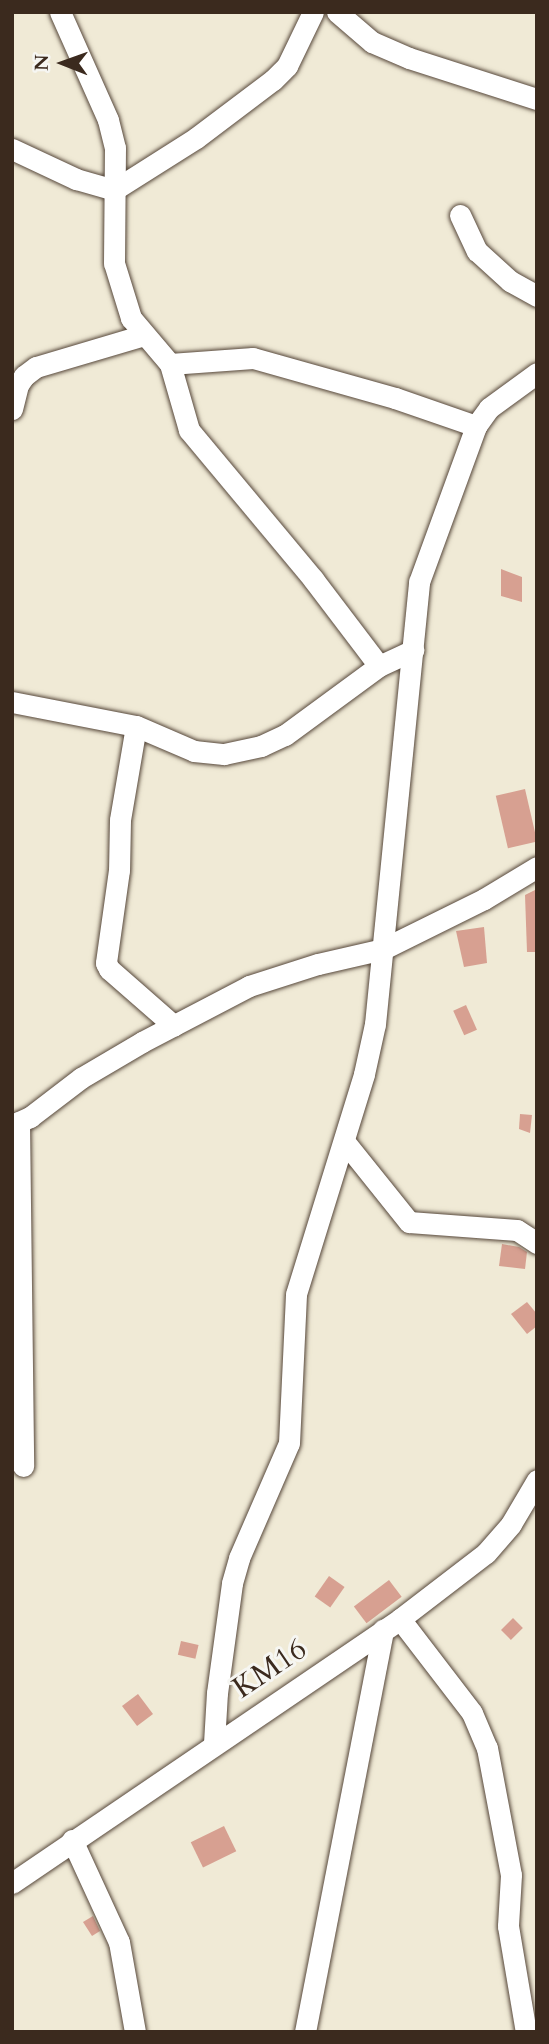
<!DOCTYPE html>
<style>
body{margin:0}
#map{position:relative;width:549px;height:2044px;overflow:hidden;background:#f0ead6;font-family:Cardo,serif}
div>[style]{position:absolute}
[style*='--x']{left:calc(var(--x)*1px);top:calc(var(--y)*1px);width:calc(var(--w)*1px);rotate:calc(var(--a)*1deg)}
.building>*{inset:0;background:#d7a091;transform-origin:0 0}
.roads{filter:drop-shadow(0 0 2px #56473a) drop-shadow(0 0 2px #56473a)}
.minor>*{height:21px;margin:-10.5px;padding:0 10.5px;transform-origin:10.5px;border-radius:10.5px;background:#fff}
span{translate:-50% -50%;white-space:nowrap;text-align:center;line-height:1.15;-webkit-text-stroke:6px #f6f6f2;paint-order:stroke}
.street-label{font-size:30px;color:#3b2a1e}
.frame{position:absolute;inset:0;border:14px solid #3b2a1e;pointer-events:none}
.north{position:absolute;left:28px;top:28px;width:70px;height:70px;-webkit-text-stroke:5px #f6f6f2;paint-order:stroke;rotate:271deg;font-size:19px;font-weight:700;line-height:28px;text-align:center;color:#3b2a1e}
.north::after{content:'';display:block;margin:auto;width:24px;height:32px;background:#3b2a1e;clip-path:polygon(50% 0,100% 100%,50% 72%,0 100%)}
</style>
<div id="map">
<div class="building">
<i style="clip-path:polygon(501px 569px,522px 577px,522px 602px,501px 596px)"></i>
<i style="left:525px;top:789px;width:54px;height:30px;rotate:77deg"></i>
<i style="clip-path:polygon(537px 889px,537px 952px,527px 952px,525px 895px)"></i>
<i style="clip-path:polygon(484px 927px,487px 963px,464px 967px,456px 931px)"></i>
<i style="left:466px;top:1005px;width:27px;height:14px;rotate:66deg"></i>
<i style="clip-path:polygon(520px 1114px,532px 1115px,530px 1133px,519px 1129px)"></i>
<i style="clip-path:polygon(502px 1244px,519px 1247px,527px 1252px,525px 1269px,499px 1266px)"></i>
<i style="clip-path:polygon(527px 1302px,537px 1314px,537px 1326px,527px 1334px,511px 1314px)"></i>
<i style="left:329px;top:1576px;width:19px;height:25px;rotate:35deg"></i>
<i style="left:389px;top:1580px;width:21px;height:44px;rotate:53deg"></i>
<i style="left:513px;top:1618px;width:14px;height:17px;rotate:45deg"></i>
<i style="left:181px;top:1641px;width:18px;height:14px;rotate:13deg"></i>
<i style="left:138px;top:1694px;width:25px;height:20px;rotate:53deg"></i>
<i style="left:224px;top:1826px;width:28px;height:37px;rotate:64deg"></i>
<i style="clip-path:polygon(93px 1916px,100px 1931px,92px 1936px,83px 1922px)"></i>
</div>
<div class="roads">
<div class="minor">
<i style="--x:60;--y:12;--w:118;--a:66"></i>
<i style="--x:108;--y:120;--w:29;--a:76"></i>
<i style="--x:115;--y:148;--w:115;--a:90.5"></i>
<i style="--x:114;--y:263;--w:58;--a:72.8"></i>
<i style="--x:131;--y:318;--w:60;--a:49.7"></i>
<i style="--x:170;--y:364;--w:69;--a:73.9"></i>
<i style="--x:189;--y:430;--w:194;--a:50.2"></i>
<i style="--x:313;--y:579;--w:109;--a:52.8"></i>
<i style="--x:337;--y:12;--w:46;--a:40.6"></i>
<i style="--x:372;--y:42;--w:40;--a:23.4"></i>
<i style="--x:409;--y:58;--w:134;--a:17.8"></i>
<i style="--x:12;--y:149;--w:71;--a:25.1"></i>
<i style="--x:76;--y:179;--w:40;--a:16"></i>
<i style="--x:114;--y:190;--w:97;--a:-32.4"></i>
<i style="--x:196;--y:138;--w:96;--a:-37"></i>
<i style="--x:273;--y:80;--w:20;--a:-45"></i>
<i style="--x:287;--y:66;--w:60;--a:-64.3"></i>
<i style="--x:460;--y:215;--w:40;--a:65"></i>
<i style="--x:477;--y:251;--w:45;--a:42.3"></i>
<i style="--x:510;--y:281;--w:31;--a:29"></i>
<i style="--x:170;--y:364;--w:83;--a:-4.1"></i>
<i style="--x:253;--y:358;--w:148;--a:15.7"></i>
<i style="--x:395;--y:398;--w:86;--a:19.1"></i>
<i style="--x:12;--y:409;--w:25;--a:-76"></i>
<i style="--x:18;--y:385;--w:11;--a:-56"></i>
<i style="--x:24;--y:376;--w:15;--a:-37"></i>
<i style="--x:36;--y:367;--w:113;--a:-16.5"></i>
<i style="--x:12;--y:702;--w:126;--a:11"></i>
<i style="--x:136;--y:726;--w:63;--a:23.3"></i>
<i style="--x:194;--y:751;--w:30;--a:6"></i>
<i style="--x:224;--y:754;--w:38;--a:-12"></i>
<i style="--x:261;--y:746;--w:26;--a:-25"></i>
<i style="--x:285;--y:735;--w:117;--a:-36.3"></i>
<i style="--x:379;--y:666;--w:38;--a:-25"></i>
<i style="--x:136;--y:726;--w:95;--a:99.7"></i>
<i style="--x:120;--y:820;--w:50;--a:91.1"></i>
<i style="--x:119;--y:870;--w:94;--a:98"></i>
<i style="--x:106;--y:963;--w:7;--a:63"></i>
<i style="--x:109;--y:969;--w:86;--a:41.2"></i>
<i style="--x:19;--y:1122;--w:344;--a:89.3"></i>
<i style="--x:12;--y:1125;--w:20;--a:-24"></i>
<i style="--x:30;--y:1117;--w:64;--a:-37.4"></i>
<i style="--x:81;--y:1078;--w:71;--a:-30.5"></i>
<i style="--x:142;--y:1042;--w:121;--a:-27.6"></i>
<i style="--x:249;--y:986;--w:72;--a:-17.7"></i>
<i style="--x:318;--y:964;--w:67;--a:-13"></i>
<i style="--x:383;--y:949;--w:113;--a:-26.3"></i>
<i style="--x:484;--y:899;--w:62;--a:-31.1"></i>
<i style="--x:344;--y:1141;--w:104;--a:51.3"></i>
<i style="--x:409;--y:1222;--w:108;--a:4.2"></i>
<i style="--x:517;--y:1230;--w:24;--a:33"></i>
<i style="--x:400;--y:1619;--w:118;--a:52.5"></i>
<i style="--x:472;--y:1713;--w:38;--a:67"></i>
<i style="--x:487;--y:1748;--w:129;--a:79.3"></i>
<i style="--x:511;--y:1875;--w:51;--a:93.4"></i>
<i style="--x:508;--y:1926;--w:108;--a:80.4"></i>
<i style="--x:214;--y:1743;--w:50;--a:-86.6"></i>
<i style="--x:217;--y:1693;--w:111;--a:-82.2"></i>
<i style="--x:232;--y:1583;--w:26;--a:-74"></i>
<i style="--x:239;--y:1558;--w:125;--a:-66.5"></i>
<i style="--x:289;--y:1443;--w:149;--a:-87.3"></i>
<i style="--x:296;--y:1294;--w:230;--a:-72.8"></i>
<i style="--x:364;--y:1074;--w:51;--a:-77.6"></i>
<i style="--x:375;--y:1024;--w:444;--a:-84.3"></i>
<i style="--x:419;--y:582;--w:166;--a:-69.9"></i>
<i style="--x:476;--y:426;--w:22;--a:-54"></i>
<i style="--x:489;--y:408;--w:59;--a:-36.1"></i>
<i style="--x:72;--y:1840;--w:112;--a:65.3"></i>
<i style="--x:119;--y:1942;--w:91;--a:79.9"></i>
<i style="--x:12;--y:1883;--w:469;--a:-34.2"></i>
<i style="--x:400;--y:1619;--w:108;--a:-37.5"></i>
<i style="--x:486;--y:1553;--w:38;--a:-49"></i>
<i style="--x:511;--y:1524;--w:51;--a:-59.4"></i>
<i style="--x:305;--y:2032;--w:410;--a:-79"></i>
</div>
</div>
<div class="street-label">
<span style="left:270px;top:1669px;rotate:-34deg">KM16</span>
</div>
<div class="frame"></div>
<div class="north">N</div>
</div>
